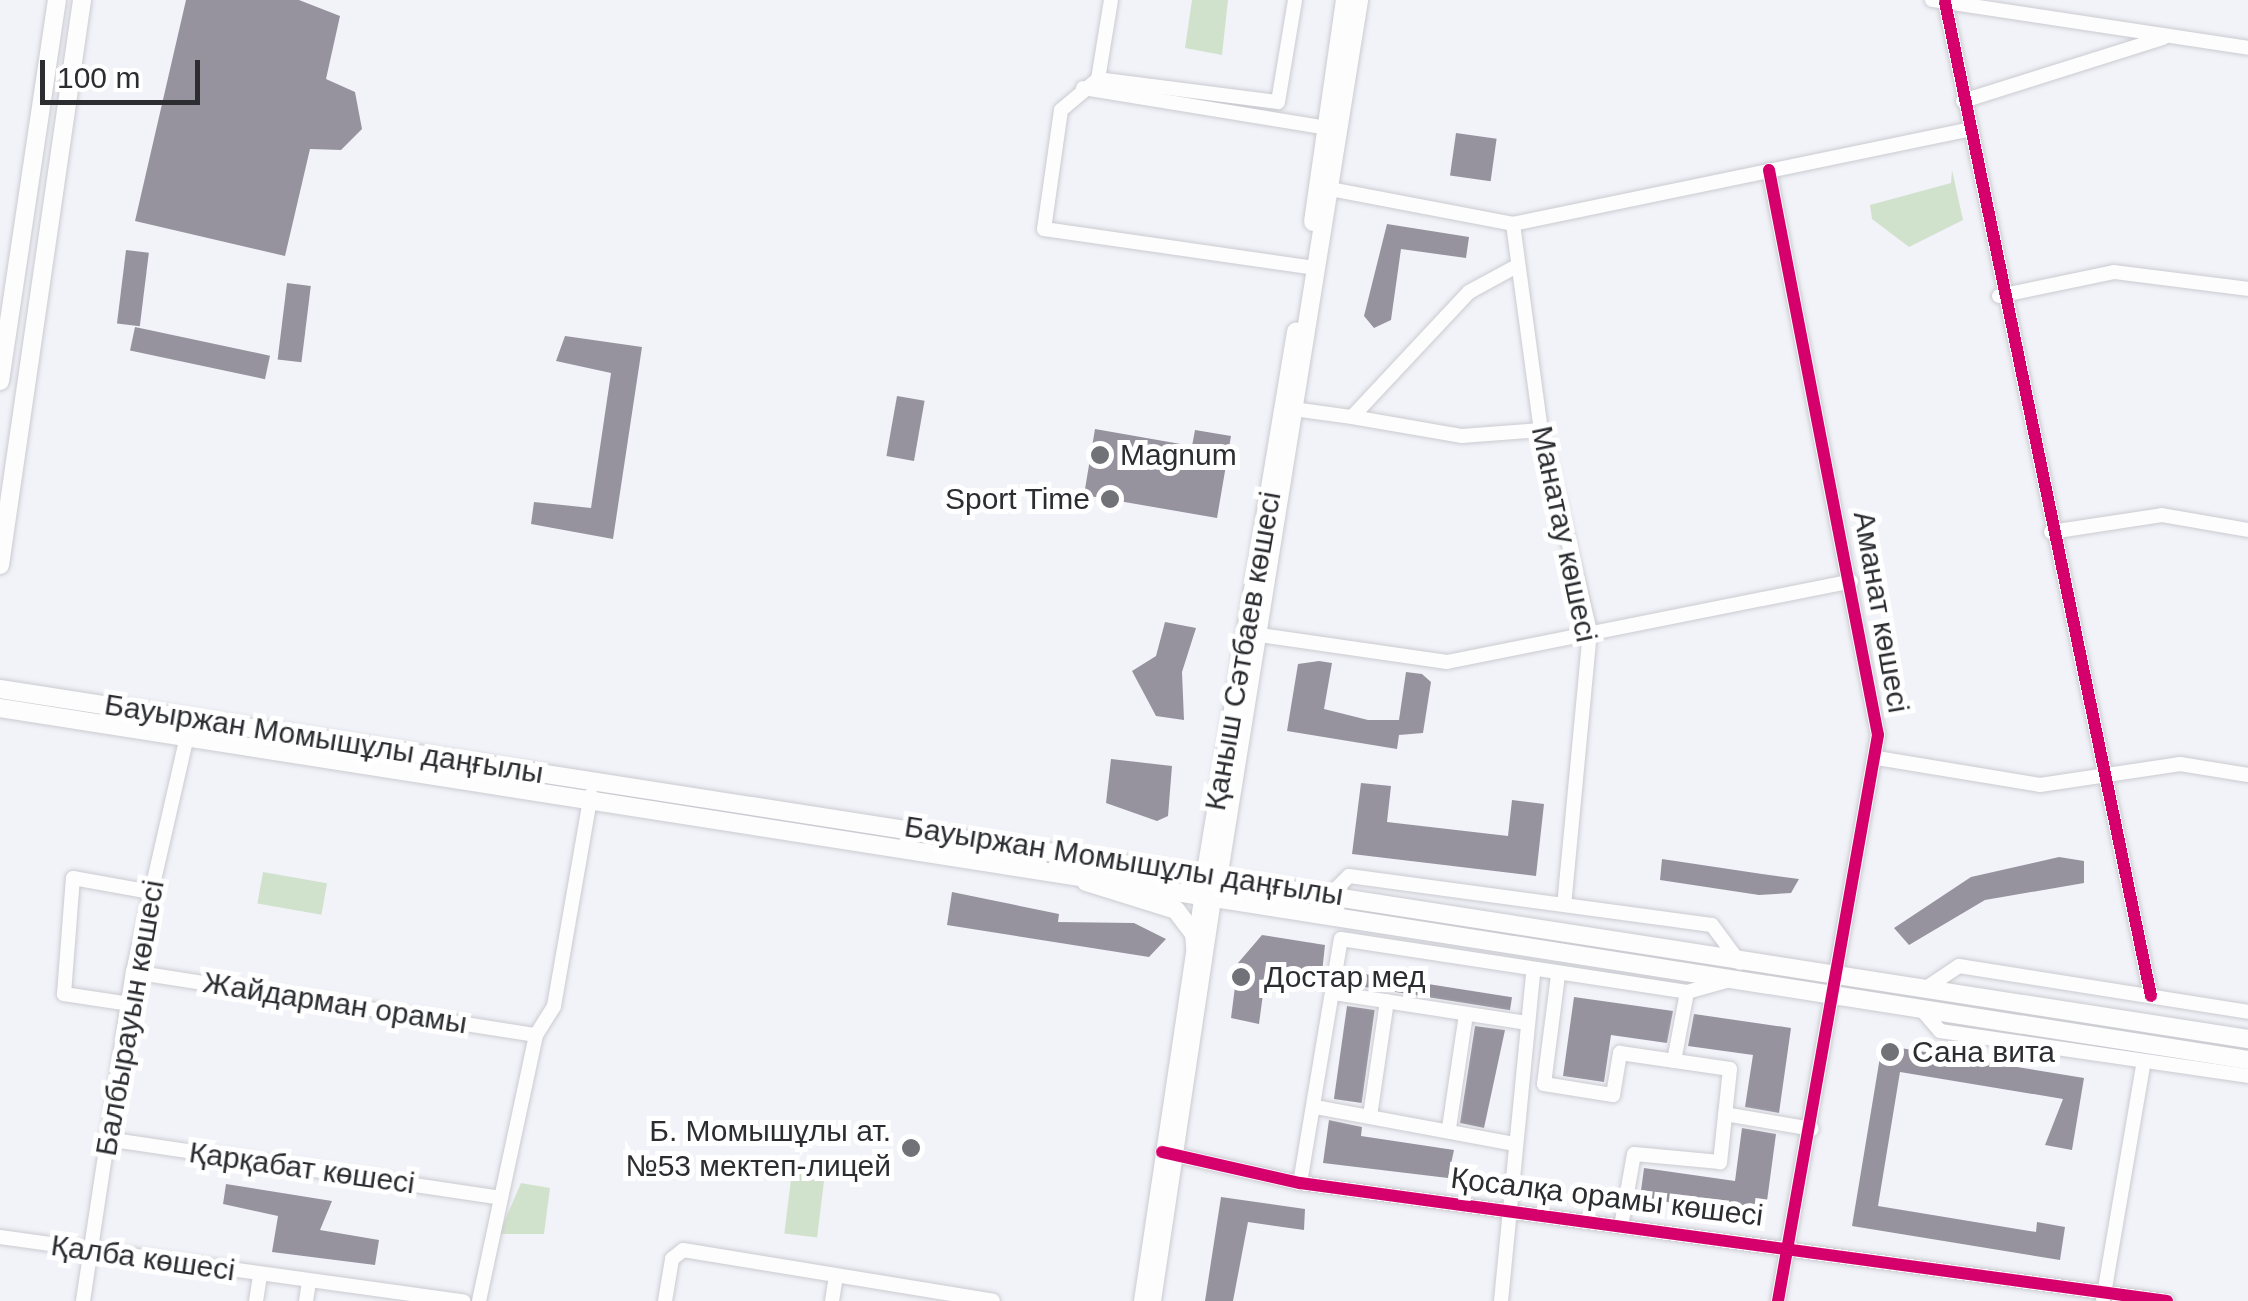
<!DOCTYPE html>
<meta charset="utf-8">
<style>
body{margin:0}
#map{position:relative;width:2248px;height:1301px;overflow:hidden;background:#f2f3f9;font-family:Arial,sans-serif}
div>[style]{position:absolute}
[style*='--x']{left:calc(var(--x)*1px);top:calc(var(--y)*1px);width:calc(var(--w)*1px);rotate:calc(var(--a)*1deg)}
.green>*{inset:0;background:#d1e2cc;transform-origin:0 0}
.building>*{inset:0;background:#96939f;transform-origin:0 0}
.roads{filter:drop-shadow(0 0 2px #cacbd0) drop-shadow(0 0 2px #cacbd0)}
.minor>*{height:14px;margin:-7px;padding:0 7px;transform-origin:7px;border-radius:7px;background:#fdfdfe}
.major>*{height:18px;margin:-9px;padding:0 9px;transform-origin:9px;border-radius:9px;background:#fdfdfe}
.cycleway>*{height:12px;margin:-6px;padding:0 6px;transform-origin:6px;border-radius:6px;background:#d6006c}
.dots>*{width:28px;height:28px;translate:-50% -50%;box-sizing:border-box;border:5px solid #fff;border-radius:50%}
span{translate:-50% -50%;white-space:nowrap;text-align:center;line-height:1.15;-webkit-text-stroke:10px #fff;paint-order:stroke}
.poi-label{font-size:30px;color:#2c2d31}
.left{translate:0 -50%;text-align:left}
.right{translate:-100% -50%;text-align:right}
.street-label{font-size:30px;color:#2c2d31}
.scale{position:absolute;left:40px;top:60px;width:160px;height:45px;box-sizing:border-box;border:5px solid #2c2d31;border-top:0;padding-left:12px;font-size:30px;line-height:35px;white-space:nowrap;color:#2c2d31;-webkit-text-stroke:8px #fff;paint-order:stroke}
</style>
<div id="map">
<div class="green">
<i style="clip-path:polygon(1192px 0,1228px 0,1222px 55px,1185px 48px)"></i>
<i style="clip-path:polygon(1952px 170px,1963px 220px,1909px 247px,1872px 219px,1870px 205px,1951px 183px)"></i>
<i style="left:263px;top:872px;width:65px;height:32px;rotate:10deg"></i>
<i style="left:792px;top:1171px;width:33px;height:63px;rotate:7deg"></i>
<i style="clip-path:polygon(521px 1183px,550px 1188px,544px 1234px,499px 1234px)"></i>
</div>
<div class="building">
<i style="clip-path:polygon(186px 0,299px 0,340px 16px,326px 79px,355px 92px,362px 129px,341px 150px,310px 149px,285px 256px,135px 221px)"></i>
<i style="left:1456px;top:133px;width:41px;height:43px;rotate:8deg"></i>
<i style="clip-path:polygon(1387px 224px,1469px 237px,1466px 258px,1401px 249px,1391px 320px,1374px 328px,1364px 316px)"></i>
<i style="left:126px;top:250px;width:23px;height:74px;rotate:7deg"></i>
<i style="left:287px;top:283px;width:24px;height:77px;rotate:7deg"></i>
<i style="left:135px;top:327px;width:138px;height:24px;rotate:12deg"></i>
<i style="clip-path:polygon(565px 336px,642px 347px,613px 539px,531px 524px,534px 502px,591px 508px,611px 373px,556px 361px)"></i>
<i style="left:897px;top:396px;width:28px;height:61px;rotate:10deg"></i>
<i style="clip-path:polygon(1095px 429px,1192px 446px,1195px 430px,1231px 436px,1217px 518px,1084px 495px)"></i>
<i style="clip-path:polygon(1165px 622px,1196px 628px,1182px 672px,1184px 720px,1156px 716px,1132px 671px,1156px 656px)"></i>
<i style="clip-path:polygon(1319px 661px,1332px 663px,1324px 709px,1368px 720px,1399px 720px,1406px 672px,1422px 674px,1431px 682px,1423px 733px,1399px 735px,1397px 749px,1287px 731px,1298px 664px)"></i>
<i style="clip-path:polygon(1111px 759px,1172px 766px,1168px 816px,1157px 821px,1106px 803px)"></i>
<i style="clip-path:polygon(1361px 783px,1391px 786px,1387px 822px,1508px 836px,1512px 800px,1544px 804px,1536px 876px,1352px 854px)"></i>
<i style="clip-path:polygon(2059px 857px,2084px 861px,2084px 883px,1985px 900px,1909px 945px,1894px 928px,1971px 877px)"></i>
<i style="clip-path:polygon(1662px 859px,1762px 874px,1799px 879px,1791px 893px,1759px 895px,1660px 880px)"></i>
<i style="clip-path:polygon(952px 892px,1059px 914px,1058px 922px,1134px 923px,1166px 939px,1149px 957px,947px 925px)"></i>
<i style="clip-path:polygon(1262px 935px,1325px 945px,1322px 973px,1267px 964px,1259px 1024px,1231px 1018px,1238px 963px)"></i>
<i style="left:1352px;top:972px;width:162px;height:13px;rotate:9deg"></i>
<i style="clip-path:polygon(1574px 997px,1673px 1011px,1667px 1043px,1611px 1035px,1604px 1082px,1563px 1076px)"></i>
<i style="left:1347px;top:1006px;width:28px;height:94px;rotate:8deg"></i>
<i style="clip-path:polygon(1694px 1014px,1791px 1028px,1779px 1113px,1745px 1107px,1753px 1055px,1688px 1046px)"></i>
<i style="clip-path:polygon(1475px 1026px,1505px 1030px,1484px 1128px,1460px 1123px)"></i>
<i style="clip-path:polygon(1882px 1045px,2084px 1078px,2072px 1150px,2045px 1145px,2063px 1099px,1900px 1072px,1878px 1206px,2036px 1232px,2037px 1222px,2065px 1227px,2060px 1260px,1852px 1226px)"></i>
<i style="clip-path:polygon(1329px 1120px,1362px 1127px,1361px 1136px,1454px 1150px,1448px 1178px,1323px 1163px)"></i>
<i style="clip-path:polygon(1742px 1128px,1776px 1134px,1765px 1216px,1640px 1198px,1644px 1168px,1735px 1181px)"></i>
<i style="clip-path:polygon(226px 1184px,332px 1201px,320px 1230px,379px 1240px,375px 1265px,272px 1252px,278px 1216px,223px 1204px)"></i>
<i style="clip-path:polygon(1221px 1197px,1305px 1209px,1304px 1230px,1248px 1222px,1233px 1301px,1205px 1301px)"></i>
</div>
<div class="roads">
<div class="minor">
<i style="--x:1111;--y:0;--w:80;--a:99.3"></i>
<i style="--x:1098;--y:79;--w:48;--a:140"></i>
<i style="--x:1061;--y:110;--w:120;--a:98.1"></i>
<i style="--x:1044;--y:229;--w:266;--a:8.2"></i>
<i style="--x:1932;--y:0;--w:320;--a:8.6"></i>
<i style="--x:1945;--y:2;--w:1015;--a:78.29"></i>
<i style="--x:1098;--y:79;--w:181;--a:7.3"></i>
<i style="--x:1278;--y:102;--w:103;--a:-80.5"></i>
<i style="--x:1083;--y:88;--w:254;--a:9.3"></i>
<i style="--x:1963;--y:101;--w:210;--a:-17.5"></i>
<i style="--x:1769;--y:170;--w:575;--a:79.08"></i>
<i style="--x:1878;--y:735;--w:575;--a:100.02"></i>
<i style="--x:1330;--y:189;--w:186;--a:10.8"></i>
<i style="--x:1513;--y:224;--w:463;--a:-11.7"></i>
<i style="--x:1513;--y:224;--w:208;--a:82.3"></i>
<i style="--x:1541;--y:430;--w:207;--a:76.3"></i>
<i style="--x:1590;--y:631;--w:274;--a:95.4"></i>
<i style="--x:1999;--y:296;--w:117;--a:-11.8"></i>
<i style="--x:2114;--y:272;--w:135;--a:7.2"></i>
<i style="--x:1286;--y:408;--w:67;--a:7.8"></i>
<i style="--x:1352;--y:417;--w:171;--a:-46.9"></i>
<i style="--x:1469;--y:292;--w:50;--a:-28.6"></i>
<i style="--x:1352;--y:417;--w:112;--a:9.8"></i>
<i style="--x:1462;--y:436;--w:79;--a:-4.3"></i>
<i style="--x:2051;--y:532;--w:112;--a:-8.7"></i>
<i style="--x:2162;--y:515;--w:87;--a:9.9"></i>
<i style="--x:1260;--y:635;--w:189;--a:8.2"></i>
<i style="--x:1447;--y:662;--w:412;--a:-11.3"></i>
<i style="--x:1877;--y:758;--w:165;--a:9.4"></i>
<i style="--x:2040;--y:785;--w:142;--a:-8.5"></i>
<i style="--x:2180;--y:764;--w:69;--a:9.2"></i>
<i style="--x:1332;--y:893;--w:24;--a:-45"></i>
<i style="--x:1349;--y:876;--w:366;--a:7.7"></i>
<i style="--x:1712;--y:925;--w:47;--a:53.6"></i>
<i style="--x:133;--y:972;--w:408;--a:8.9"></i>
<i style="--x:1558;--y:975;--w:110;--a:97.3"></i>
<i style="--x:1544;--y:1084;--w:70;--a:9.1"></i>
<i style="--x:1613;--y:1095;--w:43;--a:-80.5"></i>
<i style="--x:1620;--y:1053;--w:111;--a:8.3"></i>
<i style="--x:1730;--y:1069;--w:94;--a:96.1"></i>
<i style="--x:1720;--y:1162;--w:86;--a:-174.7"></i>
<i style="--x:1634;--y:1154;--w:68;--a:100.2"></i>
<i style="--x:1923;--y:990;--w:43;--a:-33.7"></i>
<i style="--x:1959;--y:966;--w:293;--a:9"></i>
<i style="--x:1333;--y:993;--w:195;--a:8.8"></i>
<i style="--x:130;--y:1004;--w:67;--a:-171.4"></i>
<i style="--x:64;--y:994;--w:116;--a:-85.6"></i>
<i style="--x:73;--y:878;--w:79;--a:10.2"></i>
<i style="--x:1921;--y:1009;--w:29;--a:49"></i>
<i style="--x:1940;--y:1031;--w:311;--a:8.3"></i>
<i style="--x:1674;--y:1061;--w:70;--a:-79.3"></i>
<i style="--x:1315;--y:1107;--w:202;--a:10.5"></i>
<i style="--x:1725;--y:1114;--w:88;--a:9.8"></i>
<i style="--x:1370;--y:1116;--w:116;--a:-81.6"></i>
<i style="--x:1449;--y:1128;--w:115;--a:-81.5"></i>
<i style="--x:107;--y:1139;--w:393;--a:8.5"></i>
<i style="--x:1162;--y:1152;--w:141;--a:12.7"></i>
<i style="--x:1300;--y:1183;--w:875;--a:7.75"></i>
<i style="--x:1300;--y:1183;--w:247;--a:-80.5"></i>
<i style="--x:1341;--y:939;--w:350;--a:8.7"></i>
<i style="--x:1687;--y:992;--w:41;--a:-15.4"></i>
<i style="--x:0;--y:1237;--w:468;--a:7.9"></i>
<i style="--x:2103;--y:1300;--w:242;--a:-80.3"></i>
<i style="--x:83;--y:1301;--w:333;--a:-81.4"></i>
<i style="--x:133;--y:972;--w:241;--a:-77.1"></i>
<i style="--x:256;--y:1301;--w:26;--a:-81"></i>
<i style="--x:306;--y:1301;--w:20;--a:-81"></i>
<i style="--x:479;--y:1301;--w:272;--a:-77.9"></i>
<i style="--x:536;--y:1035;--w:34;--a:-58"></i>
<i style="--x:554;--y:1006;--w:214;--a:-80.1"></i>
<i style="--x:665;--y:1301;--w:43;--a:-80.5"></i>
<i style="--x:672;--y:1259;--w:14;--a:-39"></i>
<i style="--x:683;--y:1250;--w:314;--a:9.3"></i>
<i style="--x:832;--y:1301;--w:25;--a:-81"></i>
<i style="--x:1141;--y:1301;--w:413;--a:-81.5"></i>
<i style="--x:1154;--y:1301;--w:411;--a:-81.5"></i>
<i style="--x:1501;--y:1301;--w:329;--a:-84.4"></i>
</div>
<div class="major">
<i style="--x:1313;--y:222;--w:224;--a:-81.8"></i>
<i style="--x:0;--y:381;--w:385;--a:-81.5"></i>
<i style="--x:0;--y:565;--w:571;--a:-81.74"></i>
<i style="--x:0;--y:689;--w:2275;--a:8.85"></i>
<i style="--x:0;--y:708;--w:2275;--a:8.9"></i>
<i style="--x:1086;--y:882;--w:94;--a:17.3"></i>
<i style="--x:1176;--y:910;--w:30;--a:53"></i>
<i style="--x:1194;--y:934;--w:25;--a:85"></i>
<i style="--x:1204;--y:883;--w:559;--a:-80.52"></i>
<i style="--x:1217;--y:885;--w:896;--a:-80.88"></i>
</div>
</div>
<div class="cycleway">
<i style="--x:1945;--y:2;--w:1015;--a:78.29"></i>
<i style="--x:1769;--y:170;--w:575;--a:79.08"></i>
<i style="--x:1878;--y:735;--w:575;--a:100.02"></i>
<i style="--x:1162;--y:1152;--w:141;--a:12.7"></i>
<i style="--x:1300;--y:1183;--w:875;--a:7.75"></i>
</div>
<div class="dots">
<i style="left:1100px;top:455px;background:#717277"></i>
<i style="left:1110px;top:499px;background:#717277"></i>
<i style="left:1241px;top:977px;background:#717277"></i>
<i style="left:1890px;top:1052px;background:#717277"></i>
<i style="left:911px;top:1148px;background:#717277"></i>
</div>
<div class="poi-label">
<span class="left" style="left:1120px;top:455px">Magnum</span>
<span class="right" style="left:1090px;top:499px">Sport Time</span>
<span class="left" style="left:1264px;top:977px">Достар мед</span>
<span class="left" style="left:1912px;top:1052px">Сана вита</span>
<span class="right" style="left:891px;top:1148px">Б. Момышұлы ат.<br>№53 мектеп-лицей</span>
</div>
<div class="street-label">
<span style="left:1564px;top:534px;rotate:78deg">Манатау көшесі</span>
<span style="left:1881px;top:612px;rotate:80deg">Аманат көшесі</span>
<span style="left:1243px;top:651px;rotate:-80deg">Қаныш Сәтбаев көшесі</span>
<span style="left:324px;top:739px;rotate:9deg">Бауыржан Момышұлы даңғылы</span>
<span style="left:1124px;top:861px;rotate:9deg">Бауыржан Момышұлы даңғылы</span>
<span style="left:335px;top:1003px;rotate:9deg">Жайдарман орамы</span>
<span style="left:130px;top:1018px;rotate:-80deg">Балбырауын көшесі</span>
<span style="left:302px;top:1168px;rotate:8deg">Қарқабат көшесі</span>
<span style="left:1607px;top:1197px;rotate:7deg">Қосалқа орамы көшесі</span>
<span style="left:143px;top:1258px;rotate:8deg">Қалба көшесі</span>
</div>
<div class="scale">100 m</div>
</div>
